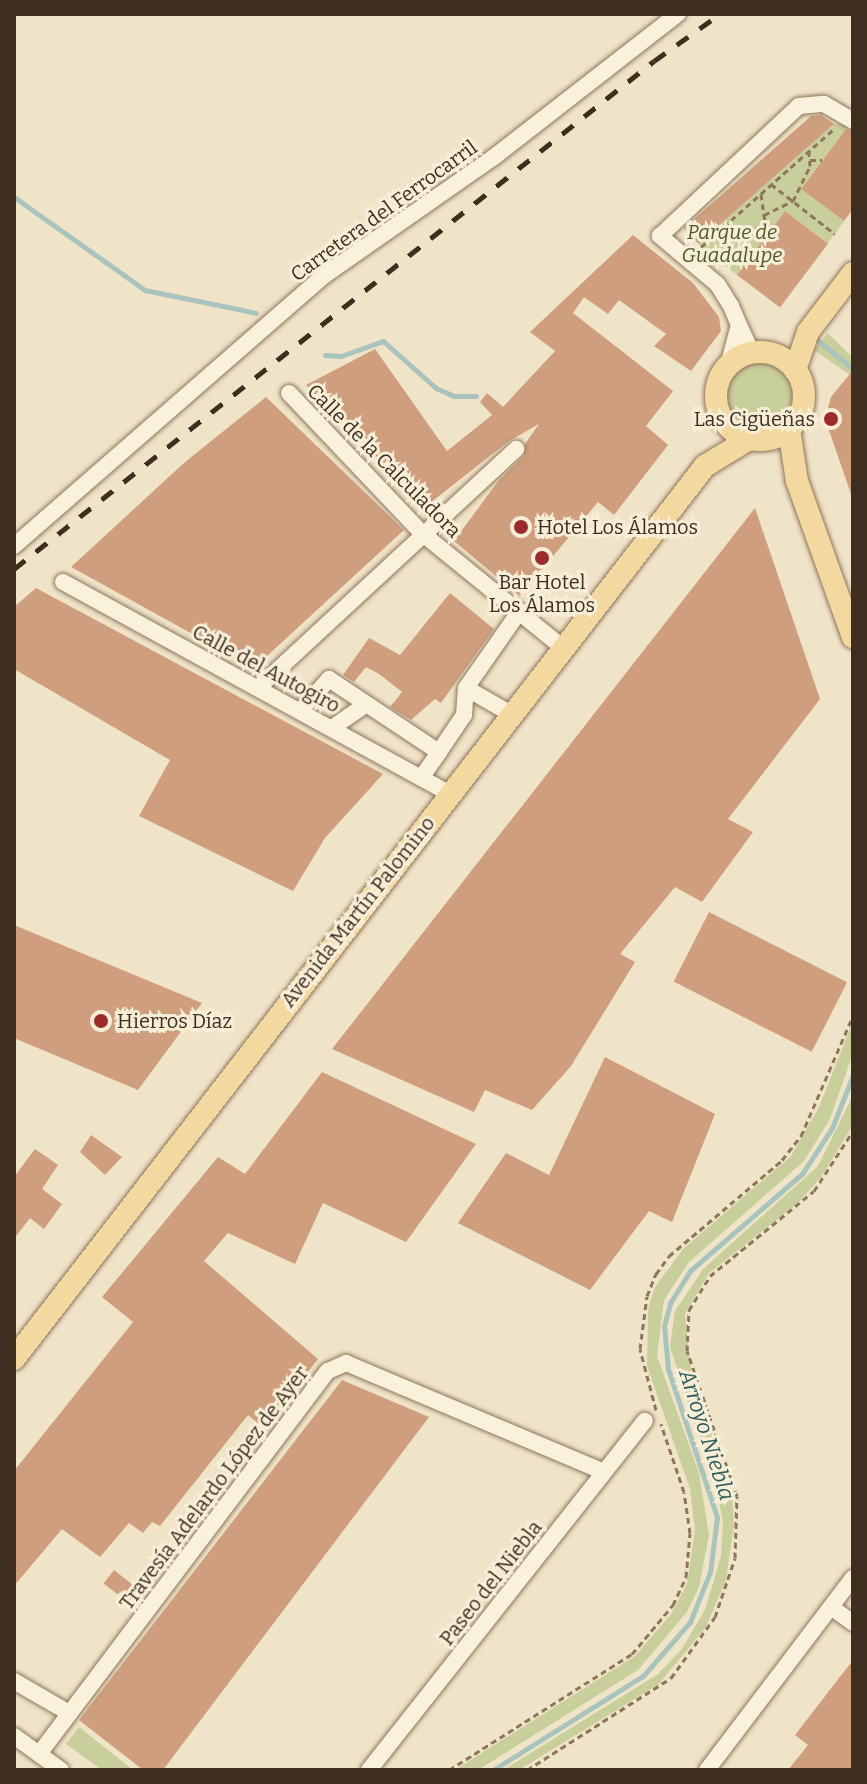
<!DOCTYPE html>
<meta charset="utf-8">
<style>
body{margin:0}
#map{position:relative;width:867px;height:1784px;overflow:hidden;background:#f0e4c8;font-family:Bitter,serif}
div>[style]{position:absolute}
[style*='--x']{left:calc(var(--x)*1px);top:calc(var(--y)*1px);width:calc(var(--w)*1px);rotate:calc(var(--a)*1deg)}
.green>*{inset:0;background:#c9cf9b}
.round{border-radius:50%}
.stream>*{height:5px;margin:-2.5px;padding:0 2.5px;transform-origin:2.5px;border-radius:2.5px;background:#a9c4bc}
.building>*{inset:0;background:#cf9f7d;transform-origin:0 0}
.path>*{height:3px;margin-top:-1.5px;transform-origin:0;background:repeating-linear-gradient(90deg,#8d765c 0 6px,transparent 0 10px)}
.roads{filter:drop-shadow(0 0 2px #8d765c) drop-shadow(0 0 2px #8d765c)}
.minor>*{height:16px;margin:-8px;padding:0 8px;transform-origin:8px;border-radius:8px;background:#faf1dc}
.major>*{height:22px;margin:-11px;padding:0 11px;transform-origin:11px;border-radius:11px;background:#f3d9a0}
.major>.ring{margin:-11px;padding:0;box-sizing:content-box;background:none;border:22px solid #f3d9a0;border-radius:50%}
.rail>*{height:5px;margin-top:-2.5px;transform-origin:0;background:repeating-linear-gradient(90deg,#3d2e20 0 14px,transparent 0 28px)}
.dots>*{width:22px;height:22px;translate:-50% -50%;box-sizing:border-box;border:4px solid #f7eed8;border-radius:50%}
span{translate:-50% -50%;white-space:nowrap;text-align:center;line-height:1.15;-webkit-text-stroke:6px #f7eed8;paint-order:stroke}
.street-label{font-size:20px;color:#3d2e20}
.park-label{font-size:20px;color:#4d5a26;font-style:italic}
.poi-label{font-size:20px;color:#3d2e20}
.right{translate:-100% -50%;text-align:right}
.left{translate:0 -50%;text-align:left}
.water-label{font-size:22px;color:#2f5d5a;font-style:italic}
.frame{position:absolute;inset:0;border:16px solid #3d2e20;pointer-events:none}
</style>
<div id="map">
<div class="green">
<i style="clip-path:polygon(834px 124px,849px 125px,801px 189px,844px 221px,828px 243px,785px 211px,737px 275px,698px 244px)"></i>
<i style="clip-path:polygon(828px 333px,853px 358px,853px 377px,814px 350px)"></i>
<i class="round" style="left:726px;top:362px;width:66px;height:66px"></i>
<i style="clip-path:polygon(853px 1021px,853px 1053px,830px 1119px,804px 1161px,689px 1262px,664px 1300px,657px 1356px,699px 1473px,709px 1535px,699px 1587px,687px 1612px,638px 1670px,478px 1770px,455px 1770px,635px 1656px,671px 1614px,687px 1584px,695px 1530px,690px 1489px,647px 1366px,648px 1309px,655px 1287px,684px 1248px,791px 1156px,819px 1107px)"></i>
<i style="clip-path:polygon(853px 1095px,853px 1125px,821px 1177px,797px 1204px,709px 1273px,685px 1314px,692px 1379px,732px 1493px,734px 1524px,726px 1580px,706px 1627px,659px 1684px,519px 1770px,503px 1770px,658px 1674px,681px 1650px,705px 1610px,721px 1556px,723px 1521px,714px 1479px,670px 1347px,675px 1311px,703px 1269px,818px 1166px)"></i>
<i style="clip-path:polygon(79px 1727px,133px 1770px,102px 1770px,66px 1744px)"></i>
</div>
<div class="stream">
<i style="--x:14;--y:197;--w:161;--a:35.4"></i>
<i style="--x:145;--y:290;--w:113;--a:11.7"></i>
<i style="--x:816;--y:339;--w:48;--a:39"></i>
<i style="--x:325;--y:355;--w:16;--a:4"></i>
<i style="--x:341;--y:356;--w:45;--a:-19.7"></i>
<i style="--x:383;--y:341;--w:71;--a:41.6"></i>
<i style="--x:436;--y:388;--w:20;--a:24"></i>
<i style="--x:454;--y:396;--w:22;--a:0"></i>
<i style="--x:493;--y:1770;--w:177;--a:-32.1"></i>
<i style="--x:643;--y:1676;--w:72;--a:-49"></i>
<i style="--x:690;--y:1622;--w:54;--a:-68.2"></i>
<i style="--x:710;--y:1572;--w:55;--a:-82.7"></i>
<i style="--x:717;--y:1517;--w:156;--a:-108.3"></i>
<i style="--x:668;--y:1369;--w:43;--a:-95.3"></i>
<i style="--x:664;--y:1326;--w:24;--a:-75"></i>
<i style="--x:670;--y:1303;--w:39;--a:-58"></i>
<i style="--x:691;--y:1270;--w:147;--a:-40.9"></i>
<i style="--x:802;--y:1174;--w:55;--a:-56.9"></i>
<i style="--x:832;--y:1128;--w:57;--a:-68.4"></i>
</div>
<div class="building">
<i style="clip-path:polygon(821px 115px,834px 124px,698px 244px,684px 228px,811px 116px)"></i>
<i style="clip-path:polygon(846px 129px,853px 132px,853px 209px,844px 221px,801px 189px)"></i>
<i style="left:785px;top:211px;width:54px;height:80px;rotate:37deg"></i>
<i style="clip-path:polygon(633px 235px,693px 283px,719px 317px,721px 331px,691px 371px,654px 346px,666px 334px,619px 300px,608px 314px,584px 297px,573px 313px,673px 391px,646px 426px,668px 445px,614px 515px,598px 502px,520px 596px,454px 541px,499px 480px,524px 456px,525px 444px,539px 424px,509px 441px,430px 503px,404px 468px,394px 477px,306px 385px,375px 349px,447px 451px,492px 415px,480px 402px,487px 393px,503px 407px,555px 351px,530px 332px)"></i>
<i style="clip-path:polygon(853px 370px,853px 493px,851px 494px,825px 419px,831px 397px)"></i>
<i style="clip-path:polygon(266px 397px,404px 530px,254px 668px,71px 567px,185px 462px)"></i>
<i style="clip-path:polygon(755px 508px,820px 699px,728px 819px,753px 832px,702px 902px,675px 887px,620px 954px,635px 962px,571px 1066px,532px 1110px,485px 1090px,474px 1112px,332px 1049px)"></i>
<i style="clip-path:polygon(36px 588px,383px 774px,325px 838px,293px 891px,139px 816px,170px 760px,14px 669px,14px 607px)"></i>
<i style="clip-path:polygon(450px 593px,494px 629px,441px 703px,435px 699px,411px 720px,390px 707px,402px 692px,379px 674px,366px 667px,354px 682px,343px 675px,369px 638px,400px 655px)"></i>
<i style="left:709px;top:912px;width:155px;height:78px;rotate:27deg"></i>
<i style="clip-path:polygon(14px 925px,202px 1003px,138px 1090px,14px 1038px)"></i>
<i style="clip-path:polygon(605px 1057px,715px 1114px,672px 1222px,649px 1211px,590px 1290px,458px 1223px,506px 1153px,549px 1175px)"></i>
<i style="clip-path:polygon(322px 1072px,476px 1144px,406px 1242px,323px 1203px,295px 1264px,228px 1233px,204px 1261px,318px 1359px,264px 1428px,248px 1415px,160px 1526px,152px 1522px,143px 1533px,129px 1523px,100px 1557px,62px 1529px,14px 1586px,14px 1471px,133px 1322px,102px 1297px,218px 1157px,245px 1174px)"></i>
<i style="clip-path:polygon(91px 1135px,122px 1157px,105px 1175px,80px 1152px)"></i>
<i style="clip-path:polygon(35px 1149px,58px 1165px,42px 1189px,62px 1204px,44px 1229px,30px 1218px,14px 1239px,14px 1177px)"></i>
<i style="clip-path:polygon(342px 1380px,429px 1417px,163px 1770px,143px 1770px,79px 1720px)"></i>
<i style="left:114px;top:1570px;width:34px;height:17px;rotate:38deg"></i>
<i style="clip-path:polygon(853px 1660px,853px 1770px,788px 1770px,808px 1745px,795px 1735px)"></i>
</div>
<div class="path">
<i style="--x:810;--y:160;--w:12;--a:0"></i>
<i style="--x:771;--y:184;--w:81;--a:38"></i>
<i style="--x:761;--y:194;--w:35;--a:82"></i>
<i style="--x:764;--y:215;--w:32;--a:-26"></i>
<i style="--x:793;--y:201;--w:39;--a:-64"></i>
<i style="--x:810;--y:166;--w:16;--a:-94"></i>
<i style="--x:725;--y:226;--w:46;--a:3.7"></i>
<i style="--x:701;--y:247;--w:176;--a:-41.6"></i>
<i style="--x:656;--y:1410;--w:63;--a:-104.7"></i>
<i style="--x:640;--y:1349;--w:53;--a:-82.5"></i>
<i style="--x:647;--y:1296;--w:24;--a:-68"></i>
<i style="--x:656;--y:1274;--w:22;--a:-54"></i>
<i style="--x:669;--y:1256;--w:148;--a:-40.3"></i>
<i style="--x:782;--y:1160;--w:31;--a:-52"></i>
<i style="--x:801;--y:1136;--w:131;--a:-66.6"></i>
<i style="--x:449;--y:1770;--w:217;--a:-32.4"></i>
<i style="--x:632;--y:1654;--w:64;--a:-50.1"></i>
<i style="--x:673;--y:1605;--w:31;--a:-65"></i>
<i style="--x:686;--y:1577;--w:44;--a:-84.8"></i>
<i style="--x:690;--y:1533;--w:41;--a:-98.3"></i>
<i style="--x:684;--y:1492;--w:72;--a:-108.7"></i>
<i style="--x:527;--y:1770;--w:171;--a:-32.6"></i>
<i style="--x:671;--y:1678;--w:75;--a:-54.2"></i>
<i style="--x:715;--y:1617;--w:62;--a:-71.3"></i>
<i style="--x:735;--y:1558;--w:62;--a:-88.2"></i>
<i style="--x:737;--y:1496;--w:153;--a:-109"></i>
<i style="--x:687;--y:1351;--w:41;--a:-87.2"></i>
<i style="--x:689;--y:1310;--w:40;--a:-58"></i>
<i style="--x:710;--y:1276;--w:134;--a:-39.3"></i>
<i style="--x:814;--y:1191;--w:72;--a:-57"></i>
</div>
<div class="roads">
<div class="minor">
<i style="--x:739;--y:325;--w:31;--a:65"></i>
<i style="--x:728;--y:366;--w:42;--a:-75"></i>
<i style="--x:739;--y:325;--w:21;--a:-113"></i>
<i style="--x:731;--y:306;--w:26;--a:-122"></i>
<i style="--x:717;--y:284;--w:75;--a:-139.9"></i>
<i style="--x:660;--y:236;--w:190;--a:-43.1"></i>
<i style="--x:799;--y:106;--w:25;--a:-5"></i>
<i style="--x:824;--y:104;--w:34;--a:30"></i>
<i style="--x:289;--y:393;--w:195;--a:46.5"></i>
<i style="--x:423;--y:534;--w:179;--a:39.1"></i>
<i style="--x:14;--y:546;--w:409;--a:-41.1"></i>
<i style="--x:322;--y:277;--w:210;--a:-34.9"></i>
<i style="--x:494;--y:157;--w:233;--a:-37.9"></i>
<i style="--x:63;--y:582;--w:440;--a:28.7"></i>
<i style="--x:258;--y:688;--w:352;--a:-42.8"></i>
<i style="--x:466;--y:688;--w:93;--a:-55.1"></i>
<i style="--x:301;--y:710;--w:42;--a:-47.9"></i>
<i style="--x:329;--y:679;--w:132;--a:33.6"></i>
<i style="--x:439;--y:752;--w:45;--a:-56"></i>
<i style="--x:464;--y:715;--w:27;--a:-86"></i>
<i style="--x:466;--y:688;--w:52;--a:30"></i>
<i style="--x:332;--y:728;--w:40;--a:-34.9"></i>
<i style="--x:421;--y:778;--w:32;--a:-55"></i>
<i style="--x:831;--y:1607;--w:27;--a:36"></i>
<i style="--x:14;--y:1681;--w:64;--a:30.2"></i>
<i style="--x:14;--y:1736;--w:58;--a:35.9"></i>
<i style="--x:39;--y:1754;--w:480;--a:-53"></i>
<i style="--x:328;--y:1371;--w:20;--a:-24"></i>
<i style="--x:346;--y:1363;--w:280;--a:22.9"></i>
<i style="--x:369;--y:1770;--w:445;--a:-51.7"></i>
<i style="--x:707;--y:1770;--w:241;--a:-52.8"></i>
</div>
<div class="major">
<i class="ring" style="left:716px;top:352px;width:66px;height:66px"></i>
<i style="--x:795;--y:370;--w:40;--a:-71.1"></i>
<i style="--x:808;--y:332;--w:74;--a:-52.7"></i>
<i style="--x:789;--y:429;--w:53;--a:81.3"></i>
<i style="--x:797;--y:481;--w:166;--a:70.3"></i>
<i style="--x:14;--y:1359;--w:1129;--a:-52.27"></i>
<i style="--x:705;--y:466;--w:52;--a:-31.5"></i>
</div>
</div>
<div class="rail">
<i style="--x:14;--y:569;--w:817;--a:-38.44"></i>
<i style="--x:654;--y:61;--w:81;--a:-35.5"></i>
</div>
<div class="dots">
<i style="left:831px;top:419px;background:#9e2a2b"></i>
<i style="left:521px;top:527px;background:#9e2a2b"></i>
<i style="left:542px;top:558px;background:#9e2a2b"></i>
<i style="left:101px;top:1021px;background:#9e2a2b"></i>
</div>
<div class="street-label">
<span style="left:384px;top:211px;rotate:-36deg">Carretera del Ferrocarril</span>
<span style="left:384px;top:461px;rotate:45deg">Calle de la Calculadora</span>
<span style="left:266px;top:669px;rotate:28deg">Calle del Autogiro</span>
<span style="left:358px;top:912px;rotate:-52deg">Avenida Martín Palomino</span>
<span style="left:214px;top:1488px;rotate:-53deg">Travesía Adelardo López de Ayer</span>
<span style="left:491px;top:1583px;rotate:-52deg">Paseo del Niebla</span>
</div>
<div class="park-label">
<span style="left:732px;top:244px">Parque de<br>Guadalupe</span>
</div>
<div class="poi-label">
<span class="right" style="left:815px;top:419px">Las Cigüeñas</span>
<span class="left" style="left:537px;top:527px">Hotel Los Álamos</span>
<span style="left:542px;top:594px">Bar Hotel<br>Los Álamos</span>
<span class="left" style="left:117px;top:1021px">Hierros Díaz</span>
</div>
<div class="water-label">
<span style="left:707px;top:1435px;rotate:72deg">Arroyo Niebla</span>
</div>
<div class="frame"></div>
</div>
